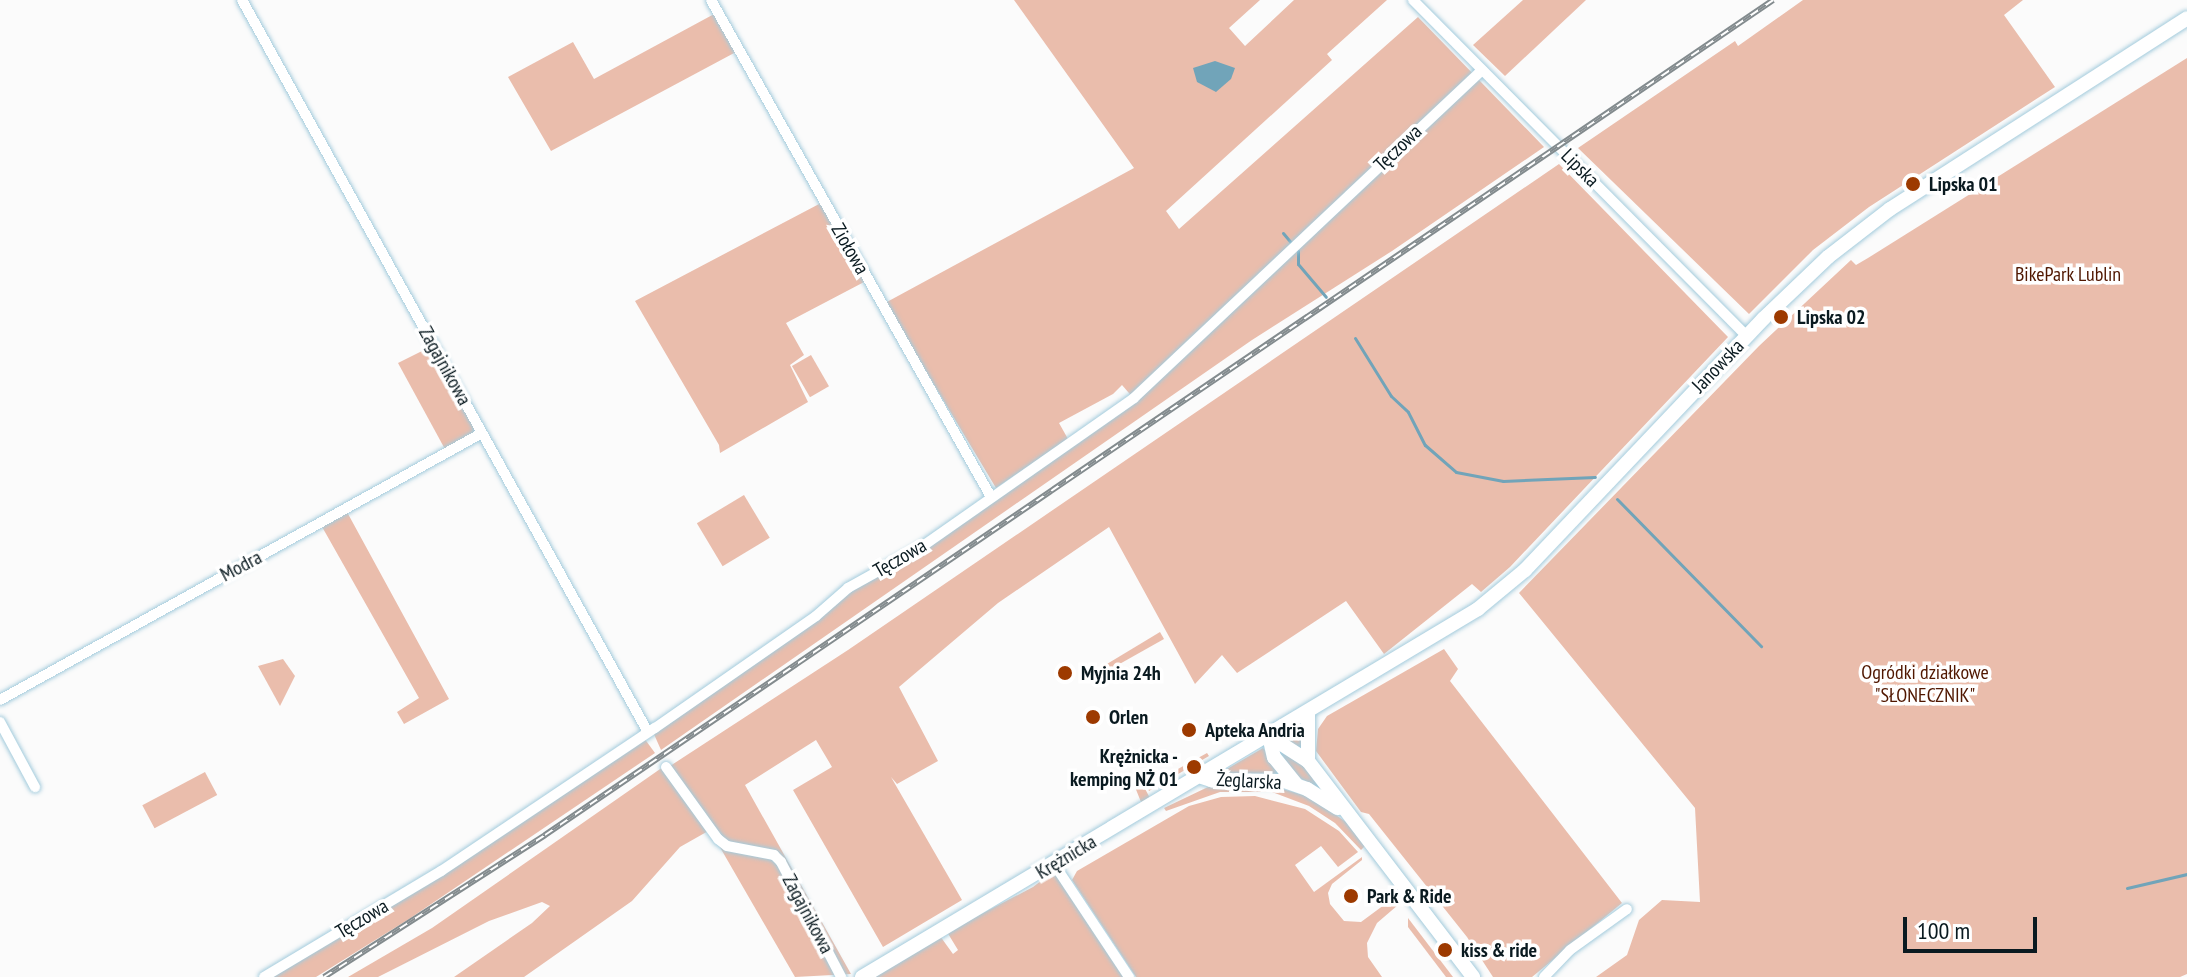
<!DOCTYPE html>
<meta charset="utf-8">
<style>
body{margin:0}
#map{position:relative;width:2187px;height:977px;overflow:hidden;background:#fbfbfb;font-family:"PT Sans Narrow",sans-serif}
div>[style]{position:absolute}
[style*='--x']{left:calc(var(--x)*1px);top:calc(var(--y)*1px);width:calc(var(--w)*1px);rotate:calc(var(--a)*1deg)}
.green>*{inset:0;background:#eabdac;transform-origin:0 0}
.water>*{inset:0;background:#71a4b9}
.stream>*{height:3px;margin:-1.5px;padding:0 1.5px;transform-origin:1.5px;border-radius:1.5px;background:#71a4b9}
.roads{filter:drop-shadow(0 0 2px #a3cbdc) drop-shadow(0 0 2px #a3cbdc)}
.street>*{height:10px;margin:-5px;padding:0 5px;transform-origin:5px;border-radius:5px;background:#fff}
.secondary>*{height:14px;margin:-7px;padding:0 7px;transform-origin:7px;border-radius:7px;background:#fff}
.rail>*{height:6px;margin-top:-3px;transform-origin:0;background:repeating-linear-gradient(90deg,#fff 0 9px,#838b8e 0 18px);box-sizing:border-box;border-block:2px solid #838b8e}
.dots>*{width:22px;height:22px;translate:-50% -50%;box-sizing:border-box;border:4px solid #fff;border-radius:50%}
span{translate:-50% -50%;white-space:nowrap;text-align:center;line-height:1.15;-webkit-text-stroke:7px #fff;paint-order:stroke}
.street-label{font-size:20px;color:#0a1a20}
.poi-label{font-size:20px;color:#0a1a20;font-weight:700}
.left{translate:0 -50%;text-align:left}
.right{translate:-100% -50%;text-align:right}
.park-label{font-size:20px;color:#501700}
.scale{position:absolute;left:1903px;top:917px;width:134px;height:36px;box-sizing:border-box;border:4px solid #0a1a20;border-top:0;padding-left:10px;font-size:24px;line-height:28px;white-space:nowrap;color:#0a1a20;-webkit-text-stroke:6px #fff;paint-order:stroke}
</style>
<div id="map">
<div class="green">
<i style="clip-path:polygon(1014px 0,1260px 0,1229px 28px,1245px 46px,1294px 0,1387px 0,1327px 54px,1332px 60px,1166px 211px,1179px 229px,1418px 17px,1544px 147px,1392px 251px,1252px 340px,661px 750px,653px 732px,851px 590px,1135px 400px,1122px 385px,1113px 394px,1059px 423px,1068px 439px,996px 488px,885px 303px,1134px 168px)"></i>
<i style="clip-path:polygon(1523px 0,1586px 0,1505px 76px,1473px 45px)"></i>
<i style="clip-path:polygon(1803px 0,2023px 0,2004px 15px,2055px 87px,1869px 207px,1813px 250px,1749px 314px,1578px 148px,1735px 41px,1738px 46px)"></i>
<i style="clip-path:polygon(716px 13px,736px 52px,551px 151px,508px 77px,573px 42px,594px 79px)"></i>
<i style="clip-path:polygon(2187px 58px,2187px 974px,2180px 977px,1596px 977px,1627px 955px,1639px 920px,1662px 900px,1700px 902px,1695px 808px,1519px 593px,1759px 346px,1851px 260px,1856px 265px,1868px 258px)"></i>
<i style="clip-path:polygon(1559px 164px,1728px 337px,1510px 567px,1481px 592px,1472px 584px,1384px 654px,1346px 601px,1237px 673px,1222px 655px,1195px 684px,1109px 527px,998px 603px,899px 687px,938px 761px,897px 784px,891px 777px,962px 900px,883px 947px,793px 790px,832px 767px,816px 740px,745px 785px,851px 974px,795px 977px,710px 830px,680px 847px,632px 901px,524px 977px,454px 977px,532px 923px,550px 906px,542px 902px,489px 921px,378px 977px,348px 977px,432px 928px,663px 767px,667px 768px,848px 650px)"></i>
<i style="clip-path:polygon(821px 203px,866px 281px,786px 323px,804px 355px,790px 365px,808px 402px,720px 453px,719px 445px,635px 301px)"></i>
<i style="clip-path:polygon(432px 346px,476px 427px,474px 434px,446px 451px,398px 363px)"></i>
<i style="left:811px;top:355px;width:36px;height:22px;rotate:60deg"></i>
<i style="left:744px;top:495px;width:50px;height:55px;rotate:59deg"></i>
<i style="clip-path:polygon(347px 512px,449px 699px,404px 724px,397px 712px,419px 698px,321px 525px)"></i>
<i style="clip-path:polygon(1160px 632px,1164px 639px,1100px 675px,1092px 673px)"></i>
<i style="clip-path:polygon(1444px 649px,1458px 669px,1450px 681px,1622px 903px,1532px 977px,1493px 977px,1467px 937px,1369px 814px,1361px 812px,1316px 751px,1318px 729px,1327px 716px)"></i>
<i style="clip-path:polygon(283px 659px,295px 676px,280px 706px,258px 666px)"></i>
<i style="clip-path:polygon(1300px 724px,1304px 726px,1303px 753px,1281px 736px)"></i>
<i style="clip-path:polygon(644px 738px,655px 753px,409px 919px,316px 977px,269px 977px)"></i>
<i style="clip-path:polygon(1279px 745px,1293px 753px,1324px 791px,1296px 776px,1277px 753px)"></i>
<i style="clip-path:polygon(1263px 748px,1288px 778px,1221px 775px,1220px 773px)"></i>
<i style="clip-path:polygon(1207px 753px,1209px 756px,1149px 791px,1147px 786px)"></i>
<i style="left:205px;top:772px;width:26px;height:71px;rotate:62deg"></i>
<i style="clip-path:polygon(1151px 773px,1154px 779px,1143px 785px,1151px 800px,1141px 802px,1135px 787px,1140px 779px)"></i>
<i style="clip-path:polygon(1262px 783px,1310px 797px,1346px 822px,1365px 846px,1361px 850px,1335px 823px,1309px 806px,1272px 792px,1220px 792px,1166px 811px,1164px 808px,1208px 787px)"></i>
<i style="clip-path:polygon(1255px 796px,1305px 809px,1339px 831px,1358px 852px,1338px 867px,1321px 846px,1295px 865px,1314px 892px,1362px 857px,1362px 860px,1332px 884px,1328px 893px,1330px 904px,1344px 921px,1361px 922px,1384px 905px,1380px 900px,1389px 893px,1398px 905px,1377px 923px,1367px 943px,1368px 957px,1382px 977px,1136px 977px,1072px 880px,1077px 871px,1189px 806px,1221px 797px)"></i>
<i style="clip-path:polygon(1050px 874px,1056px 874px,1125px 977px,872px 977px,940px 936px,953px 954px,958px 950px,947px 932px,1033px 887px)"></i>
<i style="clip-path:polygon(1408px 918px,1453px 977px,1446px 977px,1408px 927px)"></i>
</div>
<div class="water">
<i style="clip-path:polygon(1215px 61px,1235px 68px,1231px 79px,1216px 92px,1197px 82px,1193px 68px)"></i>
</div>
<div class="stream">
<i style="--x:1283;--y:233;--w:23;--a:50"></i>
<i style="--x:1298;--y:251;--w:13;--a:90"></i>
<i style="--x:1298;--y:264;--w:43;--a:49.7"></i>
<i style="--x:1355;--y:338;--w:68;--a:58.2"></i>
<i style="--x:1391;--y:396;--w:23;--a:43"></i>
<i style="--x:1408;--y:412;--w:37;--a:63"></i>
<i style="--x:1425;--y:445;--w:41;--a:41.1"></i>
<i style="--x:1456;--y:472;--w:48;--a:10.8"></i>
<i style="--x:1503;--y:481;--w:92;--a:-2.5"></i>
<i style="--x:1617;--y:499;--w:206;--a:45.6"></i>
<i style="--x:2127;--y:888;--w:62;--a:-13.1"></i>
</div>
<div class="roads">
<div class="street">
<i style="--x:242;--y:0;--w:837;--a:60.99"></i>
<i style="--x:711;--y:0;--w:570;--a:60.6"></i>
<i style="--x:1413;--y:0;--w:474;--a:45.2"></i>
<i style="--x:0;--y:700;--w:551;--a:-28.98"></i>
<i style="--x:0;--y:722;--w:74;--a:61.7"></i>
<i style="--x:666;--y:767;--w:89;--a:54.2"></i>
<i style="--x:718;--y:839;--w:11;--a:38"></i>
<i style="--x:727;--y:846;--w:48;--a:10.8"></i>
<i style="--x:774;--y:855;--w:10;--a:45"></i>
<i style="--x:781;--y:862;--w:130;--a:62.4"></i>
<i style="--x:1054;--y:864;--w:136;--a:56.4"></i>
<i style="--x:264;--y:977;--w:206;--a:-30.9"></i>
<i style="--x:441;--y:871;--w:257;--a:-33.8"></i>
<i style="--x:655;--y:728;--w:196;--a:-34.8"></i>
<i style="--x:816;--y:616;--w:43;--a:-41.2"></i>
<i style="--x:848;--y:588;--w:82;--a:-29.1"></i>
<i style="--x:920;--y:548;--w:261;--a:-35"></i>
<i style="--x:1134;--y:398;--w:478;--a:-43.3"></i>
<i style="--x:1544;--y:977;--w:37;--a:-46"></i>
<i style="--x:1570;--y:950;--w:70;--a:-35.7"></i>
</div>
<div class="secondary">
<i style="--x:1269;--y:736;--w:46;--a:32.7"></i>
<i style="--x:1308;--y:761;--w:272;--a:52.6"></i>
<i style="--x:1269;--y:736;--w:22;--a:77"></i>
<i style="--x:1274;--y:757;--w:35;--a:51"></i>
<i style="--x:1308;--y:761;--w:48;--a:-90"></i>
<i style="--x:1202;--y:777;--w:9;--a:18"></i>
<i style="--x:1211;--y:780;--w:73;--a:0.8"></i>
<i style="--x:1284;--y:781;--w:24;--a:19"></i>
<i style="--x:1307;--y:789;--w:36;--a:32"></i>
<i style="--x:862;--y:977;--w:718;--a:-30.85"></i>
<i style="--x:1478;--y:609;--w:61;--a:-39.7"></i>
<i style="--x:1525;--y:570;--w:346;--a:-46.5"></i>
<i style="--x:1763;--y:319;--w:90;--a:-43.6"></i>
<i style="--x:1828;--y:257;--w:78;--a:-37.7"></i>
<i style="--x:1890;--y:209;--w:353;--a:-32.7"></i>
</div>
</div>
<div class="rail">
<i style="--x:324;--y:977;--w:263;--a:-32.7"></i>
<i style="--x:545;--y:835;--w:1485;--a:-34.21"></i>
</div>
<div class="dots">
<i style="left:1913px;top:184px;background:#9d3a00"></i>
<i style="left:1781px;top:317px;background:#9d3a00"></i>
<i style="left:1065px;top:673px;background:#9d3a00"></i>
<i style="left:1093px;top:717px;background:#9d3a00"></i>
<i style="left:1189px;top:730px;background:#9d3a00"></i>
<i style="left:1194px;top:767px;background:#9d3a00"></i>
<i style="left:1351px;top:896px;background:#9d3a00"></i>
<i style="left:1445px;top:950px;background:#9d3a00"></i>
</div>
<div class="street-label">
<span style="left:1398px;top:148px;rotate:-44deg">Tęczowa</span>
<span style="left:1580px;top:168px;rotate:45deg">Lipska</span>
<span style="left:850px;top:249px;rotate:60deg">Ziołowa</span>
<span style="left:445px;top:366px;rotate:61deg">Zagajnikowa</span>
<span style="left:1718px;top:366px;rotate:-46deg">Janowska</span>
<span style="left:900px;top:558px;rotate:-30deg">Tęczowa</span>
<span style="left:241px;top:566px;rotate:-28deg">Modra</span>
<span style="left:1249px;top:781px;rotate:3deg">Żeglarska</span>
<span style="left:1066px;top:857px;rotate:-31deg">Krężnicka</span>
<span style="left:808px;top:914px;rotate:62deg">Zagajnikowa</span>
<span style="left:362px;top:919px;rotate:-31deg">Tęczowa</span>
</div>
<div class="poi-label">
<span class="left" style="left:1929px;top:184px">Lipska 01</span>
<span class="left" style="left:1797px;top:317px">Lipska 02</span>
<span class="left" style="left:1081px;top:673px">Myjnia 24h</span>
<span class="left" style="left:1109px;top:717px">Orlen</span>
<span class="left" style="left:1205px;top:730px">Apteka Andria</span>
<span class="right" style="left:1178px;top:768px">Krężnicka -<br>kemping NŻ 01</span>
<span class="left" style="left:1367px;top:896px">Park &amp; Ride</span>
<span class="left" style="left:1461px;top:950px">kiss &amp; ride</span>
</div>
<div class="park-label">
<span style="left:2068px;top:274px">BikePark Lublin</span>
<span style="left:1925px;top:684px">Ogródki działkowe<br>"SŁONECZNIK"</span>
</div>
<div class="scale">100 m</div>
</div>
